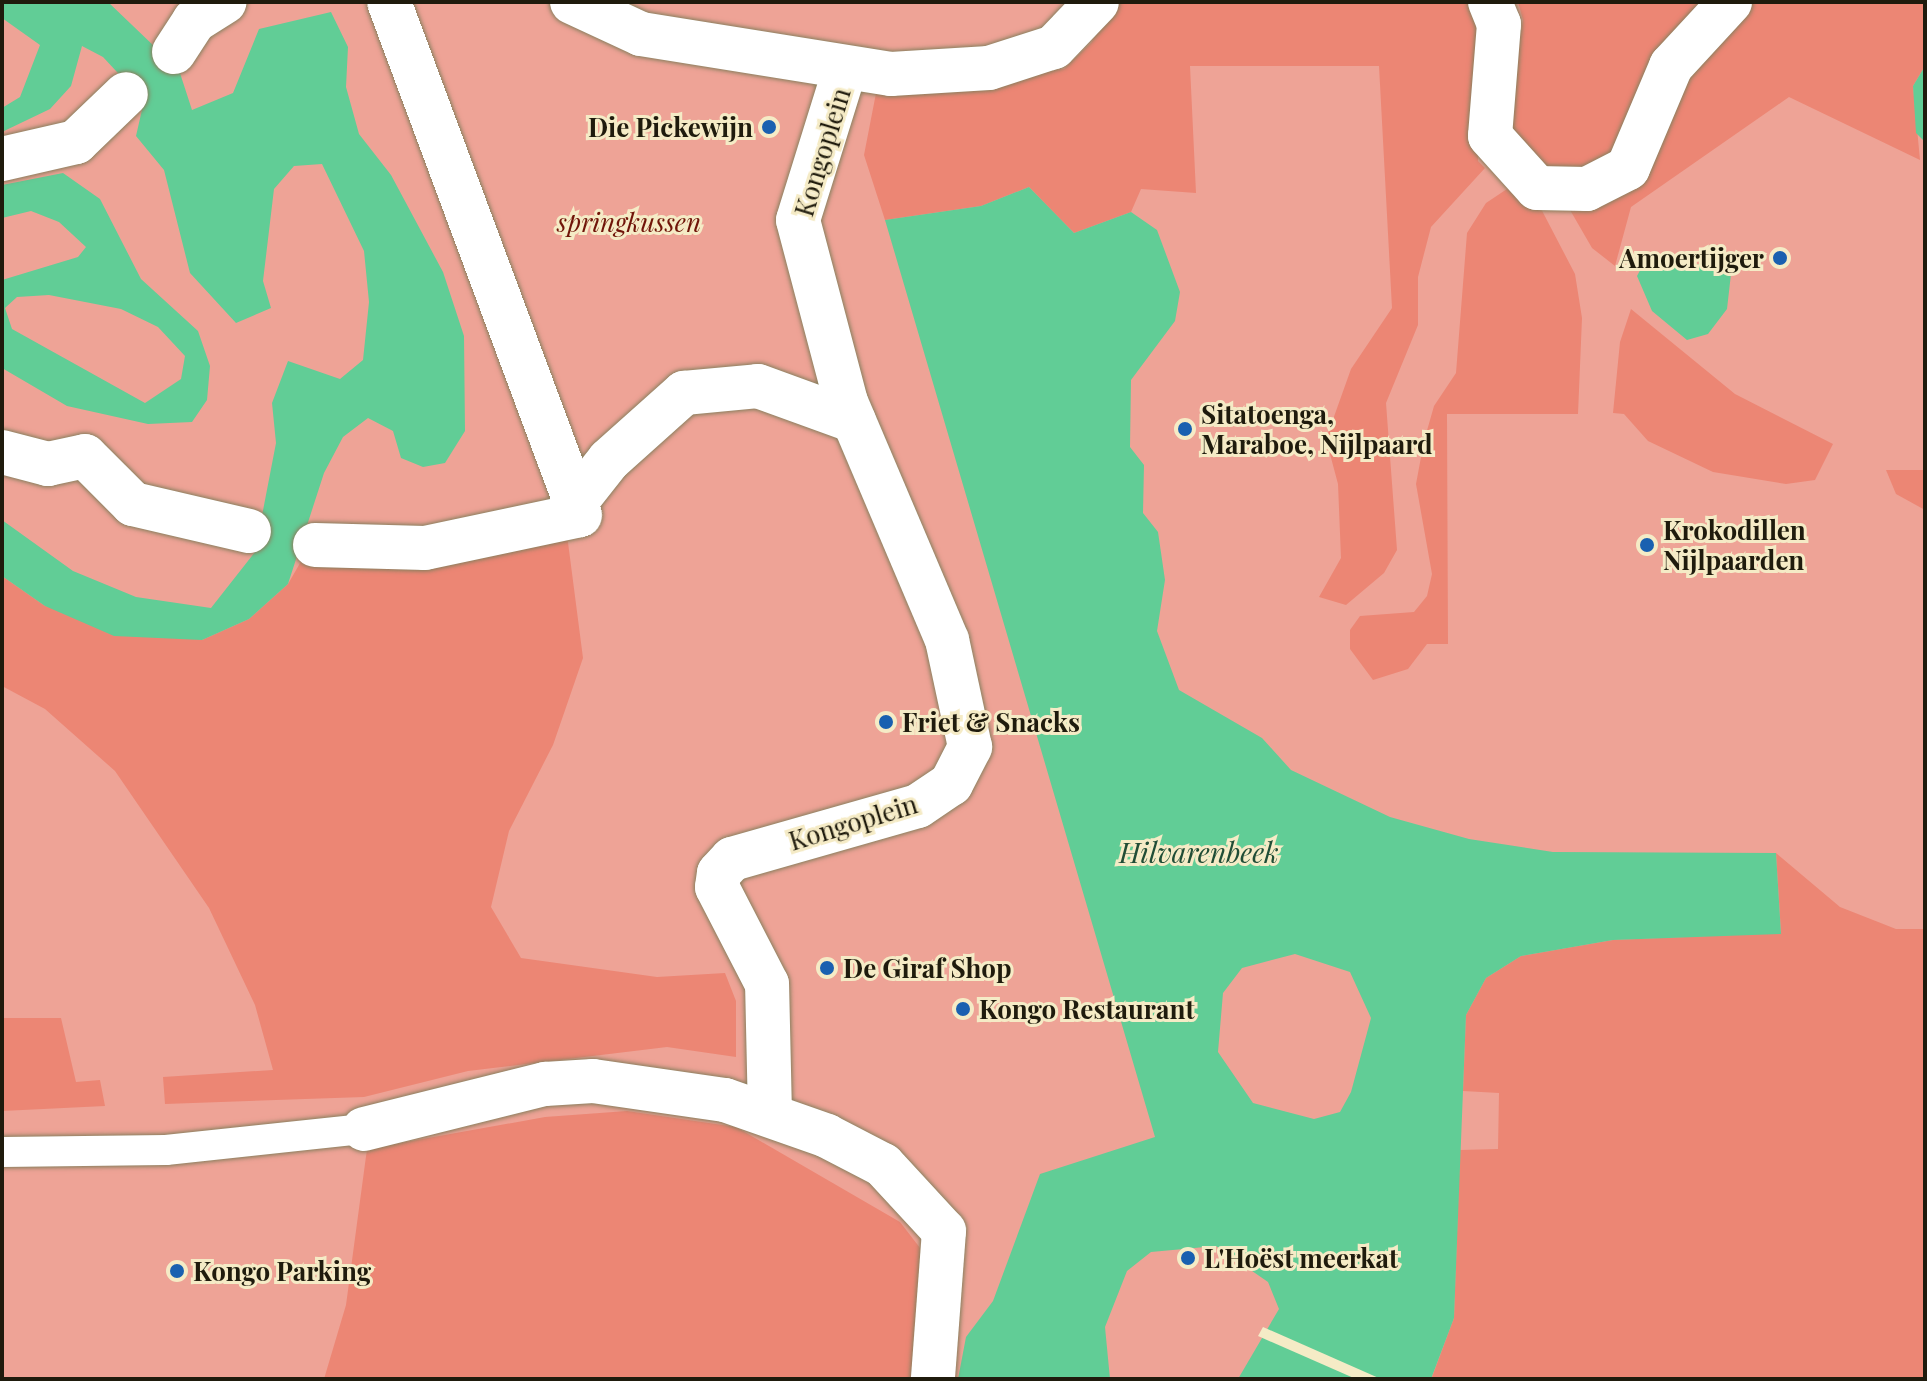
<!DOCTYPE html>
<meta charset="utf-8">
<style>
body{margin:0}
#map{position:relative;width:1927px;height:1381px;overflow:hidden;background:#f5ebc6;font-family:"Playfair Display",serif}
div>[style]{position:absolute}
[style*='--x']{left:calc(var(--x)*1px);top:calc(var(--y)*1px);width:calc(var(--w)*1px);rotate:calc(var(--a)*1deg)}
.green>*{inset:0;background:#eea396;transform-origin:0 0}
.forest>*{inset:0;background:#ec8674}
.water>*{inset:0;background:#61cd96}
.pier>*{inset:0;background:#f5ebc6}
.roads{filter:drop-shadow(0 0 2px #897f5e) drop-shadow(0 0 2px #897f5e)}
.lane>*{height:30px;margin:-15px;padding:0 15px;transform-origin:15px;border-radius:15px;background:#fff}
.street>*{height:44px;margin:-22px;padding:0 22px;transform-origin:22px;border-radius:22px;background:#fff}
.dots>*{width:22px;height:22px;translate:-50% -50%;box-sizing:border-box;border:4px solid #f5ebc6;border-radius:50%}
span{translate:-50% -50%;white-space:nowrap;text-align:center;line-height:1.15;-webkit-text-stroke:6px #f5ebc6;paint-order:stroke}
.poi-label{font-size:26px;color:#1f1b0d;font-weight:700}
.right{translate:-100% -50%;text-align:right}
.left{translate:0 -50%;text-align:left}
.street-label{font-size:26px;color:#1f1b0d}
.park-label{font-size:26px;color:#701409;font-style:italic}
.water-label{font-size:28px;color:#204d36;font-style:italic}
.frame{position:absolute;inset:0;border:4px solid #1f1b0d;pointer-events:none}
</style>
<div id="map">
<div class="green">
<i style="left:2px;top:2px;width:1923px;height:1377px"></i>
</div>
<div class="forest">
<i style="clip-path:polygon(1117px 2px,1477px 2px,1478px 161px,1485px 168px,1431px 227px,1418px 277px,1418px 325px,1386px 403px,1397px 550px,1384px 573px,1346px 605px,1319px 597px,1341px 558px,1338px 484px,1326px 439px,1351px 369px,1392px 308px,1379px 66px,1190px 66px,1196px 193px,1141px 189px,1131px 212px,1074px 233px,1029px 187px,981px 206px,885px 220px,864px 155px,877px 88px,1064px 69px,1091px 43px)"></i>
<i style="clip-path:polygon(1518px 2px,1708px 2px,1607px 167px,1541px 171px,1511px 144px,1509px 100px,1523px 20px)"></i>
<i style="clip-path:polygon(1748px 2px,1925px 2px,1925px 66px,1913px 86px,1920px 160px,1789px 97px,1631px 207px,1615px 266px,1592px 248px,1566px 203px,1683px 83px)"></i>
<i style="clip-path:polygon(1507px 189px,1538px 203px,1575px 274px,1582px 318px,1578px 414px,1447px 414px,1448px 644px,1427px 644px,1408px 669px,1373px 680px,1350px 649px,1350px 630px,1360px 616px,1414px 612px,1427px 596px,1432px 574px,1416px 484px,1424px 441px,1434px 406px,1456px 373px,1467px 233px,1486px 203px)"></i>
<i style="clip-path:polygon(1631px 309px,1735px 394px,1833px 444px,1815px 480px,1786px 484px,1713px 472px,1648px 441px,1624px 414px,1613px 413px,1620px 342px)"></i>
<i style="clip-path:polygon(1886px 470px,1925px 470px,1925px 510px,1896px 494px)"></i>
<i style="clip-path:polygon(566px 527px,583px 658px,553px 745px,509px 831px,491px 907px,521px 958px,657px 977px,725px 973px,736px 1001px,736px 1057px,667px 1047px,468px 1071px,364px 1097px,165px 1104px,163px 1077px,273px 1070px,255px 1005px,209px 908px,115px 771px,45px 709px,2px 686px,2px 576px,45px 606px,202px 640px,249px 619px,288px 584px,303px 558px)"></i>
<i style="clip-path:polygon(1776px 853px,1840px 907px,1896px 929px,1925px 929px,1925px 1379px,1432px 1377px,1454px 1318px,1460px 1150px,1498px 1149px,1499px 1093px,1463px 1091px,1466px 1015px,1486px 978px,1521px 956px,1613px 940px,1781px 933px)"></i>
<i style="clip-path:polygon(2px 1018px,61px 1018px,76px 1082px,100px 1080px,105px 1106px,2px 1111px)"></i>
<i style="clip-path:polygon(627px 1111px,736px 1127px,900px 1222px,927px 1257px,914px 1379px,324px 1379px,346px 1305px,367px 1149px,545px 1117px)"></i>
</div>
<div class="water">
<i style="clip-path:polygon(2px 2px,108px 2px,179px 70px,192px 110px,233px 93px,259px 29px,331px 12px,348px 47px,346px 87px,359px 134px,391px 175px,443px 272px,464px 336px,465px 431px,445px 463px,423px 467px,401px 458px,393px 431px,368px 418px,343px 437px,324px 473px,288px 584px,249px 619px,202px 640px,114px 636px,45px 606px,2px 576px,2px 520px,73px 571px,136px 597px,211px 608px,255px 552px,276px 443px,272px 403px,288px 361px,340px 379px,363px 360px,369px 302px,364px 251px,322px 164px,294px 166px,274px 189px,263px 281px,271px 308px,236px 323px,190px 273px,164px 170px,136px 136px,144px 101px,103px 57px,82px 46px,71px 86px,50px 109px,2px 132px,2px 108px,20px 97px,40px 45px,2px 18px)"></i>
<i style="clip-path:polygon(1925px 66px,1925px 142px,1916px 133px,1913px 86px)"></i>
<i style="clip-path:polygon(evenodd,63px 173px,100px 199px,141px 279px,198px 331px,210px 366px,207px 400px,192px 422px,148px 424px,67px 406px,2px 368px,2px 280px,78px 257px,86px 247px,59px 222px,31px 211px,2px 218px,2px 185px,63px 173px,49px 295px,121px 309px,158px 327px,185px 356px,181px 379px,145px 403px,12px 329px,5px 308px,17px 297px,49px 295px)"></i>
<i style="clip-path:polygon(evenodd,1029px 187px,1074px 233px,1131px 212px,1157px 230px,1180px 292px,1175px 321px,1131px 380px,1130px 447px,1144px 465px,1143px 513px,1158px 532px,1165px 580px,1157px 631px,1179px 690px,1262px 738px,1291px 770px,1390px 817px,1469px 839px,1553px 852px,1776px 853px,1781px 934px,1613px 940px,1521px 956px,1486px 978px,1466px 1015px,1454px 1318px,1431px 1379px,1238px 1379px,1279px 1309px,1268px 1282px,1216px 1246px,1151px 1252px,1127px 1271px,1105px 1327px,1110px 1379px,958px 1379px,966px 1337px,993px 1301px,1040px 1174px,1155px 1137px,885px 220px,981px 206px,1029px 187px,1295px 954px,1350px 972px,1371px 1018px,1351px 1092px,1340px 1112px,1314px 1119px,1253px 1103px,1218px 1052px,1223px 993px,1242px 968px,1295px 954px)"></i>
<i style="clip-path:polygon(1650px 252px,1691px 265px,1720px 263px,1731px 274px,1727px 309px,1708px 334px,1687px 340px,1652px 311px,1637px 276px)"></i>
</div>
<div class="pier">
<i style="clip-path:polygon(1263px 1327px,1381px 1379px,1356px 1379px,1258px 1336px)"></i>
</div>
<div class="roads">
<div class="lane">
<i style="--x:2;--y:1152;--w:164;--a:-0.7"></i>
<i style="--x:166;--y:1150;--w:199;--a:-6.1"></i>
</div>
<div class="street">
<i style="--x:572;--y:2;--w:76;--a:24.9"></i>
<i style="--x:641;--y:34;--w:253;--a:9.1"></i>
<i style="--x:891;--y:74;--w:98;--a:-3.5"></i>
<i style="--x:989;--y:68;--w:68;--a:-17.9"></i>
<i style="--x:1054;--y:47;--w:62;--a:-46.3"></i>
<i style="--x:1490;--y:2;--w:24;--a:68"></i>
<i style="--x:1499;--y:24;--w:112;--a:94.6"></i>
<i style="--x:1490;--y:136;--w:70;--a:47.9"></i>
<i style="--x:1537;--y:188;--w:50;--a:1.1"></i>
<i style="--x:1587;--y:189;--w:46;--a:-27.1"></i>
<i style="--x:1628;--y:168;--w:111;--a:-67.1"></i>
<i style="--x:1671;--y:66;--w:87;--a:-47.3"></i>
<i style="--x:174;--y:52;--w:37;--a:-57"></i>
<i style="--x:194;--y:21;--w:36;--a:-32"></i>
<i style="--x:2;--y:159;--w:76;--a:-12.9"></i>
<i style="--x:76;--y:142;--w:69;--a:-43.8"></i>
<i style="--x:2;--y:452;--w:48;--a:14.6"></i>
<i style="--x:48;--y:464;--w:38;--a:-12"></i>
<i style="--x:85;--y:456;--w:68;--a:45"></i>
<i style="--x:133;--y:504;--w:119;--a:13.1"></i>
<i style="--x:575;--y:503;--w:55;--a:-51.7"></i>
<i style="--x:609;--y:460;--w:101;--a:-41.8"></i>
<i style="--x:684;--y:393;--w:74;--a:-5.4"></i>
<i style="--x:758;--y:386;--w:102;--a:20"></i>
<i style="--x:315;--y:545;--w:110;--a:1.6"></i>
<i style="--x:425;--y:548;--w:158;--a:-12"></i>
<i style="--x:580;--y:515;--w:547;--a:-110.42"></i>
<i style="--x:770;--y:1114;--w:130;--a:-91.3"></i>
<i style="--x:767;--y:984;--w:109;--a:-117.3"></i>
<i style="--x:717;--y:887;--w:14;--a:-82"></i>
<i style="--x:719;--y:873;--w:19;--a:-47"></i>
<i style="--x:732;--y:859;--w:193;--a:-15.9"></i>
<i style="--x:918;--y:806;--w:40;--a:-34"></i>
<i style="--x:951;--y:784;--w:42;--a:-62.8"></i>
<i style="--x:970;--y:747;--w:109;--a:-102.1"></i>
<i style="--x:947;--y:640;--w:259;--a:-113"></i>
<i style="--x:846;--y:402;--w:188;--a:-104.8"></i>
<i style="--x:798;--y:220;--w:158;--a:-72.7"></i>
<i style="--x:364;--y:1129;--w:187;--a:-14"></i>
<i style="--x:545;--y:1084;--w:48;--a:-3.6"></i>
<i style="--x:593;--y:1081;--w:133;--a:8.2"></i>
<i style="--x:725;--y:1100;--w:108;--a:19.4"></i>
<i style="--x:827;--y:1136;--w:63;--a:27.4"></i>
<i style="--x:883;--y:1165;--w:90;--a:47.3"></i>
<i style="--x:944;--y:1231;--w:148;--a:94.3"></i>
</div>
</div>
<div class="dots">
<i style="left:769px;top:127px;background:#1a60b0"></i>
<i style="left:1780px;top:258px;background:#1a60b0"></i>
<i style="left:1185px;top:429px;background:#1a60b0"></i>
<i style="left:1647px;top:545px;background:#1a60b0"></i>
<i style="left:886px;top:722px;background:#1a60b0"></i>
<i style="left:827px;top:968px;background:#1a60b0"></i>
<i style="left:963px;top:1009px;background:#1a60b0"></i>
<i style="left:1188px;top:1258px;background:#1a60b0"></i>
<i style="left:177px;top:1271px;background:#1a60b0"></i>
</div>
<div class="poi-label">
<span class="right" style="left:753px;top:127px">Die Pickewijn</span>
<span class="right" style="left:1764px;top:258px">Amoertijger</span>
<span class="left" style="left:1201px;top:429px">Sitatoenga,<br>Maraboe, Nijlpaard</span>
<span class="left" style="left:1663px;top:545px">Krokodillen<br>Nijlpaarden</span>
<span class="left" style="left:902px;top:722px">Friet &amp; Snacks</span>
<span class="left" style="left:843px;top:968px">De Giraf Shop</span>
<span class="left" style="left:979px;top:1009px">Kongo Restaurant</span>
<span class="left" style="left:1204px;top:1258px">L'Hoëst meerkat</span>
<span class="left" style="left:193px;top:1271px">Kongo Parking</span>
</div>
<div class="street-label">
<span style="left:822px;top:152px;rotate:-73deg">Kongoplein</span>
<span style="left:853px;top:822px;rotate:-17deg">Kongoplein</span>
</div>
<div class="park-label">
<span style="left:629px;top:222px">springkussen</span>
</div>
<div class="water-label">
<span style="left:1199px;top:852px">Hilvarenbeek</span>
</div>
<div class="frame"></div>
</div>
